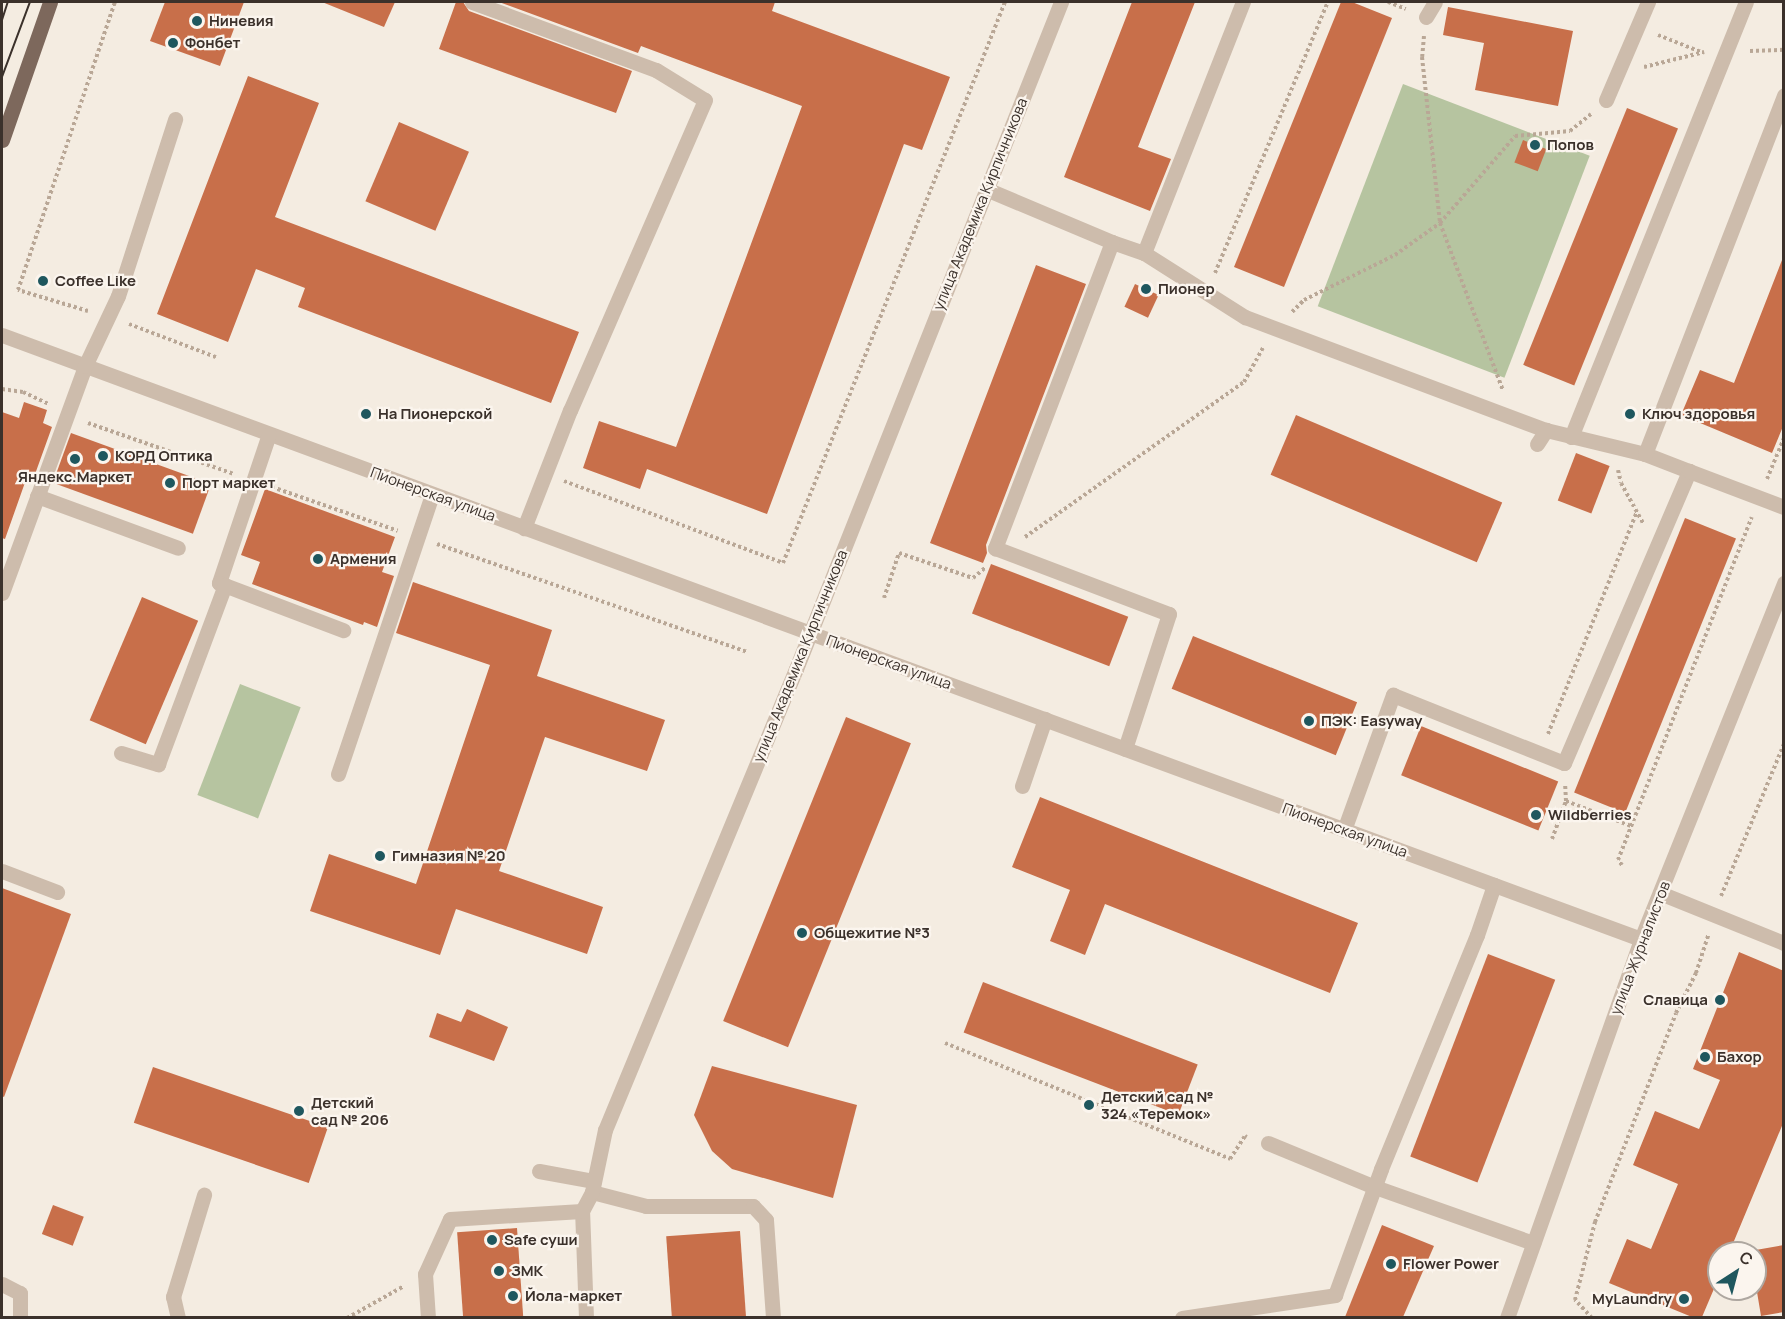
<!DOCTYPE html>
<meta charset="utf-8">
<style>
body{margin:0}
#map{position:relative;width:1785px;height:1319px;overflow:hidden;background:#f4ece1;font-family:Manrope,sans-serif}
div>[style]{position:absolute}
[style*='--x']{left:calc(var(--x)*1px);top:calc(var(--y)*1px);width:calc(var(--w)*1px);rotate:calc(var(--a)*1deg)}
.green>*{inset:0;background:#b6c4a0;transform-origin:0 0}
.building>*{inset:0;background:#c86f4a;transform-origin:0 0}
.path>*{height:4px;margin-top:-2px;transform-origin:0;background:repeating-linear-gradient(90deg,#b9a796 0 3px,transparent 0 6px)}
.minor>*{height:15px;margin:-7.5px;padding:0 7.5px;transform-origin:7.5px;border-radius:7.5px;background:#cdbcac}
.major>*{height:15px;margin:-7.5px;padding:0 7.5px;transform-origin:7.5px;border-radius:7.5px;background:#7d685c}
.tram>*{height:1.5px;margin:-0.75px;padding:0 0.75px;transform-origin:0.75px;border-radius:0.75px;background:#3b312b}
.dots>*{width:16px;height:16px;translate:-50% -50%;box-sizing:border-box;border:3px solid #fbf5ee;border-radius:50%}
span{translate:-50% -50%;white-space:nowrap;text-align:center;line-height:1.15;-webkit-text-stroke:4.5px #fbf5ee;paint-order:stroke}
.poi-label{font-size:15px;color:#3b312b;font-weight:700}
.left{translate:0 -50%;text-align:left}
.right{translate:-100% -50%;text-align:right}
.street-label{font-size:15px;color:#3b312b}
.frame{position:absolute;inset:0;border:3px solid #3b312b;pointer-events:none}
.north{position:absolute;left:1707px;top:1241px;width:60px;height:60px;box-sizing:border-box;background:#fbf5ee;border:2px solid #aea7a0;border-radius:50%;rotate:36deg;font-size:16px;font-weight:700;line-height:24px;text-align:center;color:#3b312b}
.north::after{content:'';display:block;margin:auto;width:21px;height:27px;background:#1f575e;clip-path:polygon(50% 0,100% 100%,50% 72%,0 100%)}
</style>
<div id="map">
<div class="green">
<i style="left:1403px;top:84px;width:200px;height:238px;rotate:21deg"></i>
<i style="left:240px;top:684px;width:65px;height:119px;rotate:21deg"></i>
</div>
<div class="building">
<i style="clip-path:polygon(165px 2px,244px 2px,220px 66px,150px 41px)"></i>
<i style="clip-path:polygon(322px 2px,395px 2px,384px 27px)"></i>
<i style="clip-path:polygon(456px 2px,463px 2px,469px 11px,632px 71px,616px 113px,439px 49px)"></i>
<i style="clip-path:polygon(499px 2px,775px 2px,772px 11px,950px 77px,922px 150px,904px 144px,767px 514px,647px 469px,640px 489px,583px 468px,599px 421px,676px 447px,802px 106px,641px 46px,638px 53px)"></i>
<i style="clip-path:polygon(1132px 2px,1195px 2px,1138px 147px,1171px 159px,1150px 211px,1064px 177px)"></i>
<i style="clip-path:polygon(1341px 2px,1352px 2px,1392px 18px,1284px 287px,1234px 267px)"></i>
<i style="clip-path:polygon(1448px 7px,1573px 31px,1558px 106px,1475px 90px,1484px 43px,1443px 35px)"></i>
<i style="clip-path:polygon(248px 76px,319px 103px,275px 217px,579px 332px,551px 403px,298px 307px,305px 288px,256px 269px,228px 342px,157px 314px)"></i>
<i style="left:1627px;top:108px;width:55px;height:277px;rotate:22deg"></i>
<i style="left:399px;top:122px;width:76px;height:86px;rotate:23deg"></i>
<i style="left:1523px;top:140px;width:25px;height:24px;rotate:21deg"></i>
<i style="clip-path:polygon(1782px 260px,1784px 424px,1772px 453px,1681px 415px,1700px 370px,1734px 383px)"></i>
<i style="clip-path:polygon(1036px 265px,1086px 284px,986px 545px,987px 553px,983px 563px,930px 543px)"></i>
<i style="left:1135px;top:284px;width:26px;height:25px;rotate:25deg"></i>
<i style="clip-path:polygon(24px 402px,47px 410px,43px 423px,52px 427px,34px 477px,28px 474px,5px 539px,2px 538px,2px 412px,19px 418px)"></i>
<i style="left:1296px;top:415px;width:224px;height:65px;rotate:23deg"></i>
<i style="left:71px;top:433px;width:149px;height:53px;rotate:20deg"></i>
<i style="left:1576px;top:453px;width:36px;height:51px;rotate:21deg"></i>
<i style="clip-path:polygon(265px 489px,395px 537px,382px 572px,394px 576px,377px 627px,364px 622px,363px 625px,252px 584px,260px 562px,241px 555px)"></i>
<i style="left:1685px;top:518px;width:55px;height:296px;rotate:22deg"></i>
<i style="left:991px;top:564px;width:147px;height:53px;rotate:21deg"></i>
<i style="clip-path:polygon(413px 582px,552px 630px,537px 676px,665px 720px,647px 771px,545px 737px,499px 871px,603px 907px,587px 954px,456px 909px,440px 955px,310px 911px,329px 854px,416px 884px,490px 665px,396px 633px)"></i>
<i style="left:142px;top:597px;width:61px;height:134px;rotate:23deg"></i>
<i style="left:1193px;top:636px;width:177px;height:57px;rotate:22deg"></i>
<i style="left:846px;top:717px;width:70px;height:328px;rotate:22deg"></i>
<i style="left:1421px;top:726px;width:148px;height:53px;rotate:22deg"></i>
<i style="clip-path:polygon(1040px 797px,1358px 923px,1330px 993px,1105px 904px,1085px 955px,1050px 941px,1070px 890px,1012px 867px)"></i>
<i style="clip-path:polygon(2px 888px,71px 914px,4px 1097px,2px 1096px)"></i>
<i style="clip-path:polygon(1739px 952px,1784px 971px,1784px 1121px,1729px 1253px,1719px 1253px,1719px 1277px,1702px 1317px,1692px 1317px,1609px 1283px,1627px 1239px,1651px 1249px,1678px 1184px,1633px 1165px,1655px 1111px,1699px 1129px,1720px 1080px,1693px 1069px)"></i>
<i style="left:1488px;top:954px;width:72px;height:217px;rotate:21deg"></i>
<i style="left:983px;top:982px;width:230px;height:54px;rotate:21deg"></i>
<i style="clip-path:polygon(467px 1009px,508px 1027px,494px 1061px,429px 1037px,437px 1013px,461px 1022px)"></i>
<i style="clip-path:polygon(712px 1066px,857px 1105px,833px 1198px,732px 1169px,712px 1151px,694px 1115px)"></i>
<i style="left:153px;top:1067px;width:185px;height:59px;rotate:19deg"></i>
<i style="left:53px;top:1205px;width:33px;height:31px;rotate:21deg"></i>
<i style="clip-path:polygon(1382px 1225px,1434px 1246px,1403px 1317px,1345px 1317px)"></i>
<i style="left:517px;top:1228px;width:89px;height:60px;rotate:86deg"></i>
<i style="left:740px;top:1231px;width:86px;height:74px;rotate:86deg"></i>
<i style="clip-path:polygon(1784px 1245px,1784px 1312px,1761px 1316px,1755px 1280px,1755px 1253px,1750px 1251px)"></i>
</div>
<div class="path">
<i style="--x:1388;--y:2;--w:19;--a:21"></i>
<i style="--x:1658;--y:35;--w:46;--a:21.6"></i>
<i style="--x:1424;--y:36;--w:21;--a:95"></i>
<i style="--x:1422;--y:57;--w:167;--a:83.8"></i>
<i style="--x:1440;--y:223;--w:179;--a:69.4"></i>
<i style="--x:1750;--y:51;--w:34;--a:-2"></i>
<i style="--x:1644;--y:67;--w:62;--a:-14"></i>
<i style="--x:1215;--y:273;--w:294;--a:-67.4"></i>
<i style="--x:88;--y:311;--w:73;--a:-163.3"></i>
<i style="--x:18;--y:290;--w:304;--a:-71.4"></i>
<i style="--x:1292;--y:312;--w:17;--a:-45"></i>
<i style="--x:1304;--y:300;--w:102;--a:-26.3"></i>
<i style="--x:1395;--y:255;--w:55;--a:-35.4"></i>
<i style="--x:1440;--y:223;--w:115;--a:-49.2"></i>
<i style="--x:1515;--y:136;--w:55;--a:-5.2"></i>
<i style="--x:1570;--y:131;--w:27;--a:-39"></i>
<i style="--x:129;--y:324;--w:93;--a:20.8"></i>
<i style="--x:2;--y:389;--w:21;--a:8"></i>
<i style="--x:23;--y:392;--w:29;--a:25"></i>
<i style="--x:88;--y:423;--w:155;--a:19.3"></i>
<i style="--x:1618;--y:470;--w:13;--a:77"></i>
<i style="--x:1621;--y:483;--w:46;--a:61.2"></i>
<i style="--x:1767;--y:479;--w:44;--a:-67.5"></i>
<i style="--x:564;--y:481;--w:234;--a:20.5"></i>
<i style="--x:783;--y:563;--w:603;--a:-68.41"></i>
<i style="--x:272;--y:487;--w:133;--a:19.2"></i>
<i style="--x:1025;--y:537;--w:268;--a:-35.3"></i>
<i style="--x:1244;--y:382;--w:39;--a:-61"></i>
<i style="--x:437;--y:544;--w:329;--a:19.2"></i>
<i style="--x:884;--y:598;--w:47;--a:-71.6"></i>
<i style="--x:899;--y:553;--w:78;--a:18.7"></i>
<i style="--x:973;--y:578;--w:17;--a:-40"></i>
<i style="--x:1548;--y:734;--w:239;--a:-68.2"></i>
<i style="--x:1566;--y:801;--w:70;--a:21"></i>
<i style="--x:1552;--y:839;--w:40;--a:-69.8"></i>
<i style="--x:1566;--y:801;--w:17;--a:-93"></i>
<i style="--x:1622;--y:865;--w:6;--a:-129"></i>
<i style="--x:1618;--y:860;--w:368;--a:-68.7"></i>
<i style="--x:1721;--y:896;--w:165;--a:-67.5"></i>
<i style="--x:945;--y:1043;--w:308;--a:22.1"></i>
<i style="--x:1230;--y:1159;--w:27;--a:-57"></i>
<i style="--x:1245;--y:1136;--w:2;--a:27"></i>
<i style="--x:347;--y:1318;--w:65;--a:-29.3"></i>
<i style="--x:1592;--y:1318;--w:25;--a:-133"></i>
<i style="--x:1575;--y:1300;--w:81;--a:-75.6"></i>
<i style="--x:1595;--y:1222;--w:224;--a:-68.8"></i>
<i style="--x:1676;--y:1013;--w:45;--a:-63.4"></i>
<i style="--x:1696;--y:973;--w:40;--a:-72"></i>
</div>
<div class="minor">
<i style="--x:472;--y:2;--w:196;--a:20.3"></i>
<i style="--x:656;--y:70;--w:57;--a:31.5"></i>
<i style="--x:705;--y:100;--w:338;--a:113.5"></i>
<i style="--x:570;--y:410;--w:127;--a:111.3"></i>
<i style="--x:1426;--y:17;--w:17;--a:-59"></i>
<i style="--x:1606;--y:100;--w:107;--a:-66.8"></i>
<i style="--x:986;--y:189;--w:137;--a:22.8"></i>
<i style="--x:1112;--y:242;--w:34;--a:19"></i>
<i style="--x:1144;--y:253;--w:270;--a:-68.5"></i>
<i style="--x:1112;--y:242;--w:328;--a:110.9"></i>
<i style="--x:995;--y:548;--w:186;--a:20.8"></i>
<i style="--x:1169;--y:614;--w:142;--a:108.1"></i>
<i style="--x:1144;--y:253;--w:120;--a:32.4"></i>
<i style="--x:1245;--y:317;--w:322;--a:20.6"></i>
<i style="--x:1546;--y:430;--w:102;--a:13.6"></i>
<i style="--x:1645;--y:454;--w:47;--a:21.1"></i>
<i style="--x:2;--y:335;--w:1747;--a:20.23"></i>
<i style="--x:269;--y:434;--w:157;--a:108.6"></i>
<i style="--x:219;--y:583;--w:133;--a:20.8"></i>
<i style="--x:1571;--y:437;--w:469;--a:-68.1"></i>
<i style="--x:1537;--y:444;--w:17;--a:-57"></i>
<i style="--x:1645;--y:454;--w:385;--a:-68.8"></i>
<i style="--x:37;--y:496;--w:150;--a:20.2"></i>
<i style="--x:2;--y:593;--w:242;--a:-69.9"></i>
<i style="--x:85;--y:366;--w:77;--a:-64.8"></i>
<i style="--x:118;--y:296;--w:186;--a:-72.1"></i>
<i style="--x:121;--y:753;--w:39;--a:17"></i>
<i style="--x:158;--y:764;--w:191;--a:-69.5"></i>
<i style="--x:338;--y:774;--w:295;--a:-71.4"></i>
<i style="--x:1022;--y:786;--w:71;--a:-71.1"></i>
<i style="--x:1344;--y:830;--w:144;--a:-70.1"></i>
<i style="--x:1393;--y:695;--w:184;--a:21.7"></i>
<i style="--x:1564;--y:763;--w:318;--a:-66.8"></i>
<i style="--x:1689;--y:471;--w:102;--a:20.8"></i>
<i style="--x:2;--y:871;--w:59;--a:20.9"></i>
<i style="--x:1660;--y:893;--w:134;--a:22"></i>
<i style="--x:1268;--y:1143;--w:116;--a:22.4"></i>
<i style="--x:1375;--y:1187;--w:168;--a:19.5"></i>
<i style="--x:539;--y:1171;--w:56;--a:10.3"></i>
<i style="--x:592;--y:1192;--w:56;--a:14.5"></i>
<i style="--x:646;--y:1206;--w:107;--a:0"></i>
<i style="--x:753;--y:1206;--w:19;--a:47"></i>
<i style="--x:766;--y:1220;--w:98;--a:85.9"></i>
<i style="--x:2;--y:1284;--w:20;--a:27"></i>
<i style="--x:20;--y:1293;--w:25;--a:90"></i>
<i style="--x:178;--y:1318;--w:22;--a:-103"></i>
<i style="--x:173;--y:1297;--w:107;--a:-73.1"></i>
<i style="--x:428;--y:1318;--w:44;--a:-93.9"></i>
<i style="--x:425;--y:1274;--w:60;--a:-65.6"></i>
<i style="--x:450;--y:1219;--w:132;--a:-3.5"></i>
<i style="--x:586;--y:1318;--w:107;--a:-92.1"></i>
<i style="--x:582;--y:1211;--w:21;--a:-62"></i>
<i style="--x:592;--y:1192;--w:63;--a:-78.2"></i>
<i style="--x:605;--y:1130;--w:499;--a:-67.5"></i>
<i style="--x:796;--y:669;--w:718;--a:-68.33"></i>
<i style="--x:1182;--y:1318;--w:155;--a:-8.5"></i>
<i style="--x:1335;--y:1295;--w:134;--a:-69.9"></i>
<i style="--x:1381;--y:1169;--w:253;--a:-67.7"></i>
<i style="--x:1477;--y:935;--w:53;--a:-71.2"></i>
<i style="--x:1507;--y:1318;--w:402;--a:-70.5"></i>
<i style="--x:1641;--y:939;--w:384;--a:-68.1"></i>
</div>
<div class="major">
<i style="--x:2;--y:140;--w:146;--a:-70.8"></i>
</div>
<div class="tram">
<i style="--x:2;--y:20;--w:19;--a:-72"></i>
<i style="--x:2;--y:77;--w:80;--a:-69.5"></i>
</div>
<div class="dots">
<i style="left:197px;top:21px;background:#1f575e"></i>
<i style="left:173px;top:43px;background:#1f575e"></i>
<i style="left:1535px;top:145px;background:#1f575e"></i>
<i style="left:43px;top:281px;background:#1f575e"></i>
<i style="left:1146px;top:289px;background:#1f575e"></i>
<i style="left:366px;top:414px;background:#1f575e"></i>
<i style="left:1630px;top:414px;background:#1f575e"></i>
<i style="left:103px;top:456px;background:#1f575e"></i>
<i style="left:75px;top:459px;background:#1f575e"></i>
<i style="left:170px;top:483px;background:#1f575e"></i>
<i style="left:318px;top:559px;background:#1f575e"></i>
<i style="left:1309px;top:721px;background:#1f575e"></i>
<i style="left:1536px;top:815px;background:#1f575e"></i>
<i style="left:380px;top:856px;background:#1f575e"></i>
<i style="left:802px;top:933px;background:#1f575e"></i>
<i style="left:1720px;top:1000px;background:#1f575e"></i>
<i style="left:1705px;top:1057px;background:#1f575e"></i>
<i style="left:1089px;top:1105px;background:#1f575e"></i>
<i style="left:299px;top:1111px;background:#1f575e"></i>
<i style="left:492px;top:1240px;background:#1f575e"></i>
<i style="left:1391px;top:1264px;background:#1f575e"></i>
<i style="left:499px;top:1271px;background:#1f575e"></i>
<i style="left:513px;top:1296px;background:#1f575e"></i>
<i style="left:1684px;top:1299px;background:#1f575e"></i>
</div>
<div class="poi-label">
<span class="left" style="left:209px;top:21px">Ниневия</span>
<span class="left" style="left:185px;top:43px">Фонбет</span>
<span class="left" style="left:1547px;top:145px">Попов</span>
<span class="left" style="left:55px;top:281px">Coffee Like</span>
<span class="left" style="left:1158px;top:289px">Пионер</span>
<span class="left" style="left:378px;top:414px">На Пионерской</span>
<span class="left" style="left:1642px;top:414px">Ключ здоровья</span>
<span class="left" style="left:115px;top:456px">КОРД Оптика</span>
<span style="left:75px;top:477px">Яндекс.Маркет</span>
<span class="left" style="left:182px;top:483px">Порт маркет</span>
<span class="left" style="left:330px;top:559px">Армения</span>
<span class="left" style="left:1321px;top:721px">ПЭК: Easyway</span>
<span class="left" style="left:1548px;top:815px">Wildberries</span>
<span class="left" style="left:392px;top:856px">Гимназия № 20</span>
<span class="left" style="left:814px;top:933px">Общежитие №3</span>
<span class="right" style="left:1708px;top:1000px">Славица</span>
<span class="left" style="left:1717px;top:1057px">Бахор</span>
<span class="left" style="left:1101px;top:1105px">Детский сад №<br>324 «Теремок»</span>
<span class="left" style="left:311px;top:1111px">Детский<br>сад № 206</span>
<span class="left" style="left:504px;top:1240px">Safe суши</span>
<span class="left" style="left:1403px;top:1264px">Flower Power</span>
<span class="left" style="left:511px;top:1271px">ЗМК</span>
<span class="left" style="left:525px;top:1296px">Йола-маркет</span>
<span class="right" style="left:1672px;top:1299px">MyLaundry</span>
</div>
<div class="street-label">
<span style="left:980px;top:204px;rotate:-68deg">улица Академика Кирпичникова</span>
<span style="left:433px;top:494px;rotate:20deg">Пионерская улица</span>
<span style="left:800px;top:656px;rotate:-68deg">улица Академика Кирпичникова</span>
<span style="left:889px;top:662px;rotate:20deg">Пионерская улица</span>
<span style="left:1345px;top:830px;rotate:20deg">Пионерская улица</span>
<span style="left:1640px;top:948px;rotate:-69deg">улица Журналистов</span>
</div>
<div class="frame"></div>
<div class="north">С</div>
</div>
